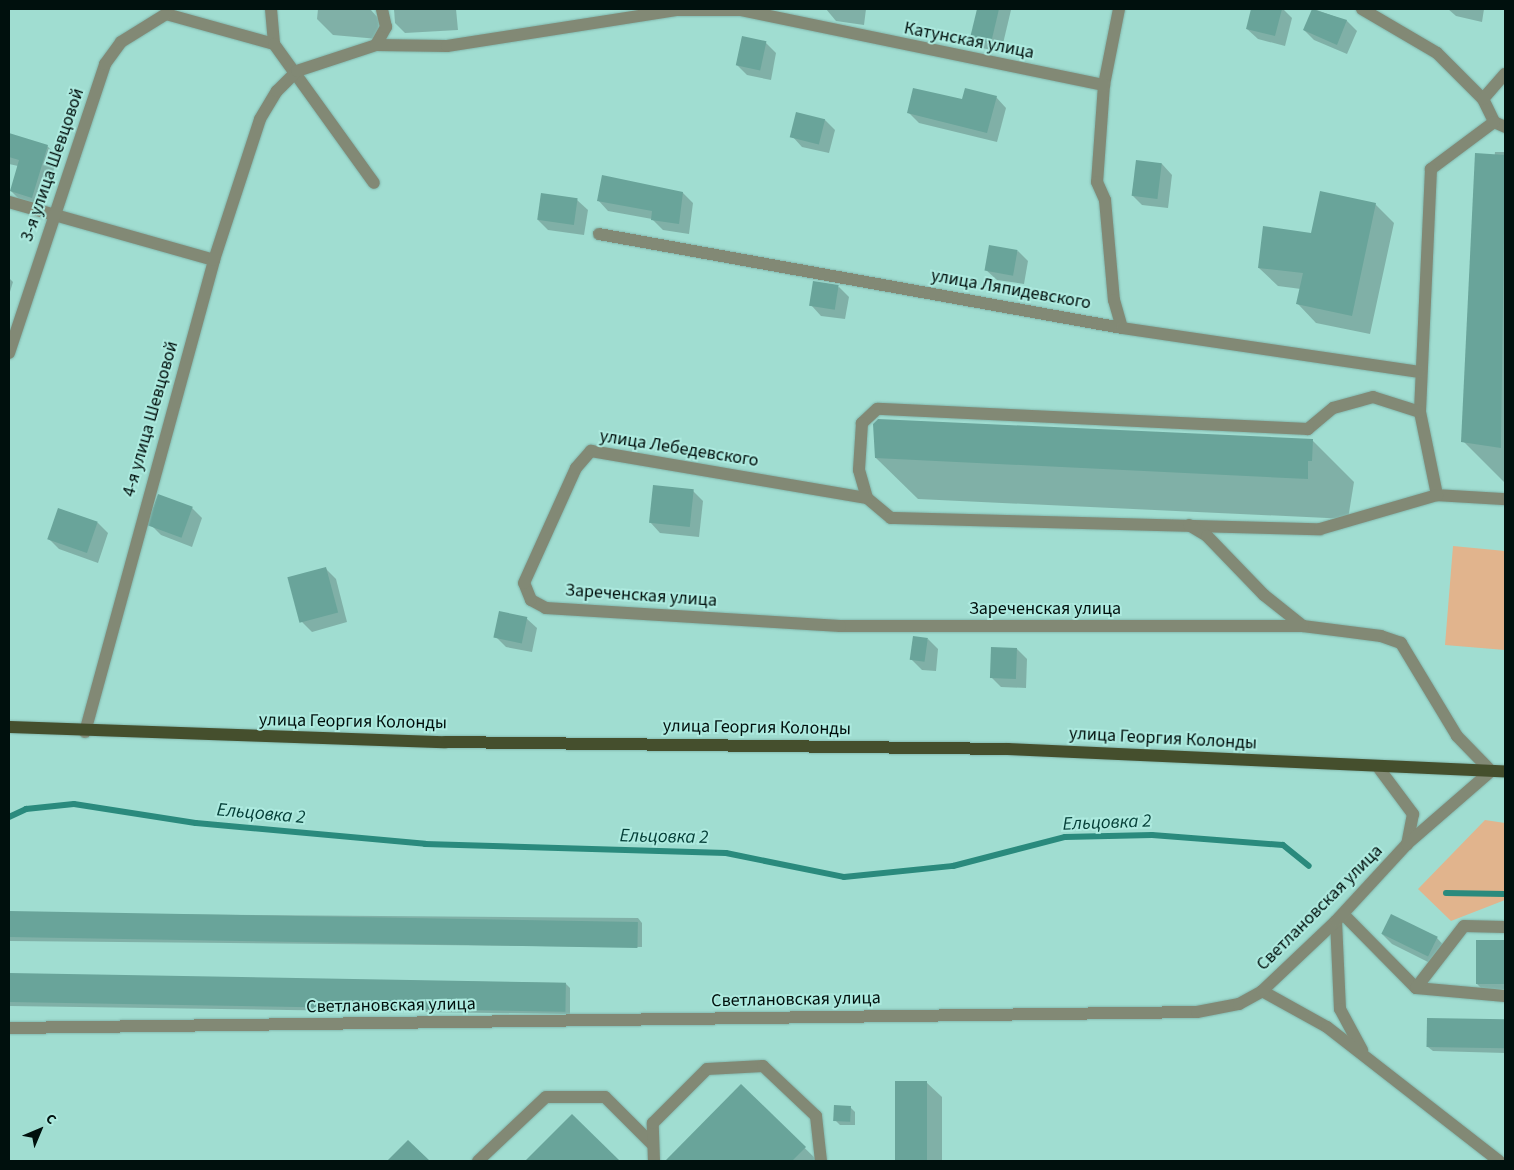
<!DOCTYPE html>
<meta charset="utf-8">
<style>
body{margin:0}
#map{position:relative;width:1514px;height:1170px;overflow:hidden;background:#a0ddd1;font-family:"Source Sans 3",sans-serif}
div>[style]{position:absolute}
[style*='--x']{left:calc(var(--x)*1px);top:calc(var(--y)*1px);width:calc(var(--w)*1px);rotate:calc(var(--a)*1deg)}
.green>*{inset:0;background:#e1b48d}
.shadow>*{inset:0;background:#0003}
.stream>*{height:6px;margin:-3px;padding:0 3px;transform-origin:3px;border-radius:3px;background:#2a8a7d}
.building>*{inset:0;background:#69a49a;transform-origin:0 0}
.roads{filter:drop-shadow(0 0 1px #83b8ae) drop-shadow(0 0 1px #83b8ae)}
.minor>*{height:12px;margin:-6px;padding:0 6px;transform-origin:6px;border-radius:6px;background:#828975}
.major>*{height:12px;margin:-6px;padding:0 6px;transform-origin:6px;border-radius:6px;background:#454f2d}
span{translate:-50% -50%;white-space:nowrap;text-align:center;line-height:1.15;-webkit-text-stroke:4px #adeadf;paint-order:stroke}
.street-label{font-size:18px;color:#00100d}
.water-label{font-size:19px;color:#033d36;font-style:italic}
.frame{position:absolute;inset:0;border:10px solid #00100d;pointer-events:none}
.north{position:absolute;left:15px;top:1105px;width:50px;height:50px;-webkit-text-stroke:4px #adeadf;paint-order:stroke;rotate:45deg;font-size:14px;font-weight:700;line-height:20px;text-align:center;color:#00100d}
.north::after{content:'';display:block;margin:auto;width:18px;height:22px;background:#00100d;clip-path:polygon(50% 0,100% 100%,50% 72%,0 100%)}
</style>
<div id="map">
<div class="green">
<i style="clip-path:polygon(1453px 546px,1505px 551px,1505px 650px,1445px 645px)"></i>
<i style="clip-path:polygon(1485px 820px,1505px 823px,1505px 900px,1451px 921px,1418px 889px)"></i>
</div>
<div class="shadow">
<i style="clip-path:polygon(318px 9px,370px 9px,379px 19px,378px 39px,333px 35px,317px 19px)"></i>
<i style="clip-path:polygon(394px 9px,456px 9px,458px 30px,405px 33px,395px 23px)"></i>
<i style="clip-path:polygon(826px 9px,866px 9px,864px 25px,836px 21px)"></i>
<i style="clip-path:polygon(979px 9px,1011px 10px,1001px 52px,982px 48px,972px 38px)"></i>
<i style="clip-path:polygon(1252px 9px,1283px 9px,1292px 18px,1285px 46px,1258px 39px,1247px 29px)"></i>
<i style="clip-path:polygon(1314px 9px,1347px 21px,1357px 31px,1347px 54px,1314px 40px,1304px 30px)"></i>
<i style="clip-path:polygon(1448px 9px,1484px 9px,1482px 22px,1456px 16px)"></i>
<i style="clip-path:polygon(742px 38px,766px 43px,776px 53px,771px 80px,747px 75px,737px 65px)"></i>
<i style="clip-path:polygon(996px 97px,1006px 108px,997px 142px,919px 123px,909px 113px)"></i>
<i style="clip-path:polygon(825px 120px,835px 130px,829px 153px,802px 147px,792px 136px)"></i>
<i style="clip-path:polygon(9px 134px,47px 146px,58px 156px,42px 207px,21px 201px,11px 191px,18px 166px,9px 164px)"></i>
<i style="clip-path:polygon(1495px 152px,1505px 152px,1505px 483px,1463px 441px)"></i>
<i style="clip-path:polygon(1137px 161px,1162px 164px,1172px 175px,1168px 208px,1142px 205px,1132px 195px)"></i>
<i style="clip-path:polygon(683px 193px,693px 203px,689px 234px,663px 230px,652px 219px,608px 211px,598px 200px)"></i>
<i style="clip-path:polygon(577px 200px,588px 210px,584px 235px,548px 230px,538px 220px)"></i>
<i style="clip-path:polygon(1375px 204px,1394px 223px,1370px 334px,1316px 323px,1298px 304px,1301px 289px,1278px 286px,1259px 268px,1312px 234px)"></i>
<i style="clip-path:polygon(1018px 251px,1028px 261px,1024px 284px,997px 280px,986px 270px)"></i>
<i style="clip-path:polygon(9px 278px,13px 282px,9px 295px)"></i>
<i style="clip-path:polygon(839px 287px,849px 297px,845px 319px,821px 316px,811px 305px)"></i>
<i style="clip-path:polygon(874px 424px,1313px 441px,1354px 482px,1348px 519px,918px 499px,876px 458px)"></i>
<i style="clip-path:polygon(693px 491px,703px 501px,699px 537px,660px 533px,650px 522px)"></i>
<i style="clip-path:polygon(192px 508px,202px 518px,192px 547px,161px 535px,151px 525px)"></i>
<i style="clip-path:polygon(59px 509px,98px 523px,108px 533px,98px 563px,59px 549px,49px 539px)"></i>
<i style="clip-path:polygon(326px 569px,336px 579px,347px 622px,312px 632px,301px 621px)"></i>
<i style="clip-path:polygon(526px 618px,537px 628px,532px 652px,506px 647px,496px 637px)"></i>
<i style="clip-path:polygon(928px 639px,938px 649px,936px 671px,922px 670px,912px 660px)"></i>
<i style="clip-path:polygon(1017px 649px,1027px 659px,1026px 688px,1001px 687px,991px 677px)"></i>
<i style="clip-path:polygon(9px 913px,638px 918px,642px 923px,642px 947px,9px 941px)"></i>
<i style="clip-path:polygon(1382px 934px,1437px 938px,1447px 949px,1438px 967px,1392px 944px)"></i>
<i style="clip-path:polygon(1477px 941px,1505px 941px,1505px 989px,1482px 989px,1477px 984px)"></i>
<i style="clip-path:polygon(9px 975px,565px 983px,570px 988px,570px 1014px,9px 1006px)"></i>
<i style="clip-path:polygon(1429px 1019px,1505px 1021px,1505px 1053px,1433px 1051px,1428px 1047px)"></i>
<i style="clip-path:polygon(896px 1082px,926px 1082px,942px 1097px,942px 1161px,896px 1161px)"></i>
<i style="clip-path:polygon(741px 1086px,818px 1161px,674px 1161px,670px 1158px)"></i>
<i style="clip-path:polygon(850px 1107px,855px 1112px,855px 1125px,840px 1125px,835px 1120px)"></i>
<i style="clip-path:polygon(572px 1116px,618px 1161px,527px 1161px)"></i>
</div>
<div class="stream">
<i style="--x:9;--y:817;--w:19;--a:-25"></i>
<i style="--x:26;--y:809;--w:48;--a:-5.9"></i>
<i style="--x:74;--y:804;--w:123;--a:8.9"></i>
<i style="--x:196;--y:823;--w:230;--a:5.2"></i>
<i style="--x:425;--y:844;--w:301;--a:1.7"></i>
<i style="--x:726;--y:853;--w:120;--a:11.5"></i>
<i style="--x:844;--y:877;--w:110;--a:-5.8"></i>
<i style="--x:953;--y:866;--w:116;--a:-14.5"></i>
<i style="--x:1065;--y:837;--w:87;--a:-1.3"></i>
<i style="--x:1152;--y:835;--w:131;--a:4.4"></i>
<i style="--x:1283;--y:845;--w:33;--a:39"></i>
<i style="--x:1446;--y:893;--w:59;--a:1"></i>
</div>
<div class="building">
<i style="clip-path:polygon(977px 9px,999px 9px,991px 43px,970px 38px)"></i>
<i style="clip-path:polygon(1251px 9px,1282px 9px,1275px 36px,1246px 29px)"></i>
<i style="clip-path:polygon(1312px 9px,1347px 20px,1337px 45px,1303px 30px)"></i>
<i style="left:742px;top:36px;width:25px;height:30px;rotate:12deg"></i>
<i style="clip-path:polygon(913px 88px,962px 99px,965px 88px,997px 96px,987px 133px,907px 113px)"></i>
<i style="left:796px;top:112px;width:30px;height:26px;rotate:14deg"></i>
<i style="clip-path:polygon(9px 133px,48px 145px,32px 198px,10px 191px,19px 160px,9px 157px)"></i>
<i style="clip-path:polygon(1475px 153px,1505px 155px,1501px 448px,1461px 442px)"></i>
<i style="left:1136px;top:160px;width:26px;height:36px;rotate:7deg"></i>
<i style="clip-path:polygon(602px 175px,683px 192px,679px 224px,651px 220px,652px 211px,597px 201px)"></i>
<i style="clip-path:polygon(1320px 191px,1376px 203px,1352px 316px,1296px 304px,1303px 273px,1258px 268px,1263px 226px,1311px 233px)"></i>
<i style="left:541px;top:193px;width:37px;height:27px;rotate:8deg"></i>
<i style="left:989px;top:245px;width:29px;height:26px;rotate:10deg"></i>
<i style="left:813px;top:281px;width:26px;height:25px;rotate:9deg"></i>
<i style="clip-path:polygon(878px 419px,1313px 439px,1312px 461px,1308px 461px,1308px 479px,875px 458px,873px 424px)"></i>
<i style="left:653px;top:485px;width:41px;height:38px;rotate:6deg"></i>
<i style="left:158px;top:494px;width:37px;height:33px;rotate:20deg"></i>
<i style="left:58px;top:508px;width:42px;height:33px;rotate:19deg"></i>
<i style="left:326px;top:567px;width:47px;height:40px;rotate:75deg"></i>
<i style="left:499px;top:611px;width:29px;height:27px;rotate:12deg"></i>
<i style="left:913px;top:636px;width:15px;height:24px;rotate:8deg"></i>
<i style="left:991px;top:647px;width:26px;height:31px;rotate:2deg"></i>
<i style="left:9px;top:911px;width:629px;height:26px;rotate:1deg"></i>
<i style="left:1391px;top:914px;width:52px;height:22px;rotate:26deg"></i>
<i style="left:1476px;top:940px;width:29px;height:44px"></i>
<i style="left:9px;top:973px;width:557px;height:29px;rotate:1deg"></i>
<i style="left:1427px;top:1018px;width:78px;height:29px;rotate:1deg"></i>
<i style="left:895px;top:1081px;width:32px;height:80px"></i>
<i style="clip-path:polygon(741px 1084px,806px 1147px,792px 1161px,665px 1161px)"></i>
<i style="left:834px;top:1105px;width:17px;height:16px;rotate:3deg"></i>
<i style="clip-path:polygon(572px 1114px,620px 1161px,525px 1161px)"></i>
<i style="clip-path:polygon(408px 1140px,430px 1161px,387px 1161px)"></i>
</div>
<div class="roads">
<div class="minor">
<i style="--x:271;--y:9;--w:35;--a:85"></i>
<i style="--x:1119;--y:9;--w:77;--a:101.2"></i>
<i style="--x:1104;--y:85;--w:97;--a:94.1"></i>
<i style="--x:1097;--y:182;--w:20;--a:66"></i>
<i style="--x:1105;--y:200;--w:100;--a:84.9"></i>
<i style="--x:1114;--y:300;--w:29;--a:74"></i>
<i style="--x:1362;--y:9;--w:87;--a:30.4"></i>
<i style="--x:1437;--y:53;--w:65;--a:45"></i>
<i style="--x:1483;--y:99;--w:25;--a:64"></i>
<i style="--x:1494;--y:122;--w:12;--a:24"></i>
<i style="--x:166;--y:14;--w:112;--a:15.5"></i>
<i style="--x:274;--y:44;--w:171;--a:54.3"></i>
<i style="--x:376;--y:45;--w:21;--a:-61"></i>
<i style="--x:386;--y:27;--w:18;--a:-103"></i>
<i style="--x:1483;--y:99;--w:33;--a:-49"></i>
<i style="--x:1494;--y:122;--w:79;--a:143.3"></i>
<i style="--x:1431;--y:169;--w:243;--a:92.6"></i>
<i style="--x:1420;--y:412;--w:85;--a:78.4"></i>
<i style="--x:1437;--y:495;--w:68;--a:3.4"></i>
<i style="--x:9;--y:202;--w:213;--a:15.8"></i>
<i style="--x:599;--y:234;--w:531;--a:10.19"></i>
<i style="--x:1122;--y:328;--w:300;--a:8.4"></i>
<i style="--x:9;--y:353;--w:305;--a:-71.6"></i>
<i style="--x:105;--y:64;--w:27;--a:-54"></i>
<i style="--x:121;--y:42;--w:53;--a:-31.9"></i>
<i style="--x:1420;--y:412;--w:49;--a:-162.3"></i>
<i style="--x:1373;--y:397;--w:41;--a:164.6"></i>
<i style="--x:1333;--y:408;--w:33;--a:140"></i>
<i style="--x:1308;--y:429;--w:431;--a:-177.3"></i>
<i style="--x:877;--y:409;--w:21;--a:137"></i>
<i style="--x:862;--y:423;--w:47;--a:93.7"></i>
<i style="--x:859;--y:470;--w:29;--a:74"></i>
<i style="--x:867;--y:498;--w:31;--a:40"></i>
<i style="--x:891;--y:518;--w:429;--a:1.5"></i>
<i style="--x:1320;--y:529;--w:122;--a:-16.2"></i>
<i style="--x:1189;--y:525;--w:21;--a:31"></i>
<i style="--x:1207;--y:536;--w:82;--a:46"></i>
<i style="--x:1264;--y:595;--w:50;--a:38.5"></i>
<i style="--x:85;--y:732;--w:489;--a:-74.7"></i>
<i style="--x:214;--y:260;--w:148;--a:-71.9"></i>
<i style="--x:260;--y:119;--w:33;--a:-59"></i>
<i style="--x:277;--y:91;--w:28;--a:-45"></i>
<i style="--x:297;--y:71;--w:83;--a:-18.2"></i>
<i style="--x:376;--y:45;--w:71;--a:0.8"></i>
<i style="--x:447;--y:46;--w:232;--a:-8.9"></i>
<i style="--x:676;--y:10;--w:65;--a:0"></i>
<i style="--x:741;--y:10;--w:371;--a:11.7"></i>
<i style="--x:1378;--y:767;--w:59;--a:53.3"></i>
<i style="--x:1413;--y:814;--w:31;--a:101"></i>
<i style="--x:1343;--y:914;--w:104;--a:45.4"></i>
<i style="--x:1416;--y:988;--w:89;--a:5.1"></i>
<i style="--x:1336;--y:921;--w:88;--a:87.4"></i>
<i style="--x:1340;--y:1009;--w:47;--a:61.8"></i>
<i style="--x:1416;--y:988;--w:78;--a:-52.3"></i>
<i style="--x:1464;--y:926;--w:41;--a:1.4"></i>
<i style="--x:1262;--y:991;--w:74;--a:29"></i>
<i style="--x:1327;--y:1027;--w:218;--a:37.9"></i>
<i style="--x:9;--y:1028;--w:1188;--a:-0.77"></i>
<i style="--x:1197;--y:1012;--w:43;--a:-10.8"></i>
<i style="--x:1239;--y:1004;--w:26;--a:-29"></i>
<i style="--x:1262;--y:991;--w:102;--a:-43.4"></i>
<i style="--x:1336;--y:921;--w:105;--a:-47.3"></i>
<i style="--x:1407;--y:844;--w:111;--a:-41"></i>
<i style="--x:1491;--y:771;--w:49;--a:-134.2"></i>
<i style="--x:1457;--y:736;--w:109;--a:-121.1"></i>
<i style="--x:1401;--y:643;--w:21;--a:-161"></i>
<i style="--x:1381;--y:636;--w:79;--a:-172.7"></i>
<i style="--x:1303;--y:626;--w:463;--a:180"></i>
<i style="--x:840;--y:626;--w:295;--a:-176.5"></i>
<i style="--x:546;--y:608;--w:17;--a:-152"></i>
<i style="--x:531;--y:600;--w:18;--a:-112"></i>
<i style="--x:524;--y:583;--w:126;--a:-65.7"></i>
<i style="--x:576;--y:468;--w:23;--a:-49"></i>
<i style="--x:591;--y:451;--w:280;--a:9.7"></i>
<i style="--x:478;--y:1161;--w:93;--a:-43.3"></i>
<i style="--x:546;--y:1097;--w:59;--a:0"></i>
<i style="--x:605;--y:1097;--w:68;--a:45"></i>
<i style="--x:654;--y:1161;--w:38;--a:-92"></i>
<i style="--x:653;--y:1123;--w:76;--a:-45"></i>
<i style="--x:707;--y:1069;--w:56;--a:-3.1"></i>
<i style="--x:763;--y:1066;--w:73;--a:43.3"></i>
<i style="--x:816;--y:1116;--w:45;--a:83.7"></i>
</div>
<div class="major">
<i style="--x:9;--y:727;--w:436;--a:2"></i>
<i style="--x:445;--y:742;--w:563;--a:0.71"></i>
<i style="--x:1008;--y:749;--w:498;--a:2.6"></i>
</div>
</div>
<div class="street-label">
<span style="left:969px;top:41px;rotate:11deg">Катунская улица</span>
<span style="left:53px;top:165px;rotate:-71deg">3-я улица Шевцовой</span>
<span style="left:1011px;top:290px;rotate:10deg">улица Ляпидевского</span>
<span style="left:151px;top:419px;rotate:-74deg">4-я улица Шевцовой</span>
<span style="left:679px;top:449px;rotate:9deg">улица Лебедевского</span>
<span style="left:641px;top:596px;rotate:4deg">Зареченская улица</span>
<span style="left:1045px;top:609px">Зареченская улица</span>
<span style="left:353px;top:722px;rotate:1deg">улица Георгия Колонды</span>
<span style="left:757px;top:728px;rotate:1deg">улица Георгия Колонды</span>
<span style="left:1163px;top:739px;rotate:3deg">улица Георгия Колонды</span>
<span style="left:1320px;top:908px;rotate:-45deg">Светлановская улица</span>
<span style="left:796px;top:1000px;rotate:-1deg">Светлановская улица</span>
<span style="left:391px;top:1006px;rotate:-1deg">Светлановская улица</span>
</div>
<div class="water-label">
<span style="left:261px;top:814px;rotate:5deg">Ельцовка 2</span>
<span style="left:1107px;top:823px;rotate:-2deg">Ельцовка 2</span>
<span style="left:664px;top:837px;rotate:1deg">Ельцовка 2</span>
</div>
<div class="frame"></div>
<div class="north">С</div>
</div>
